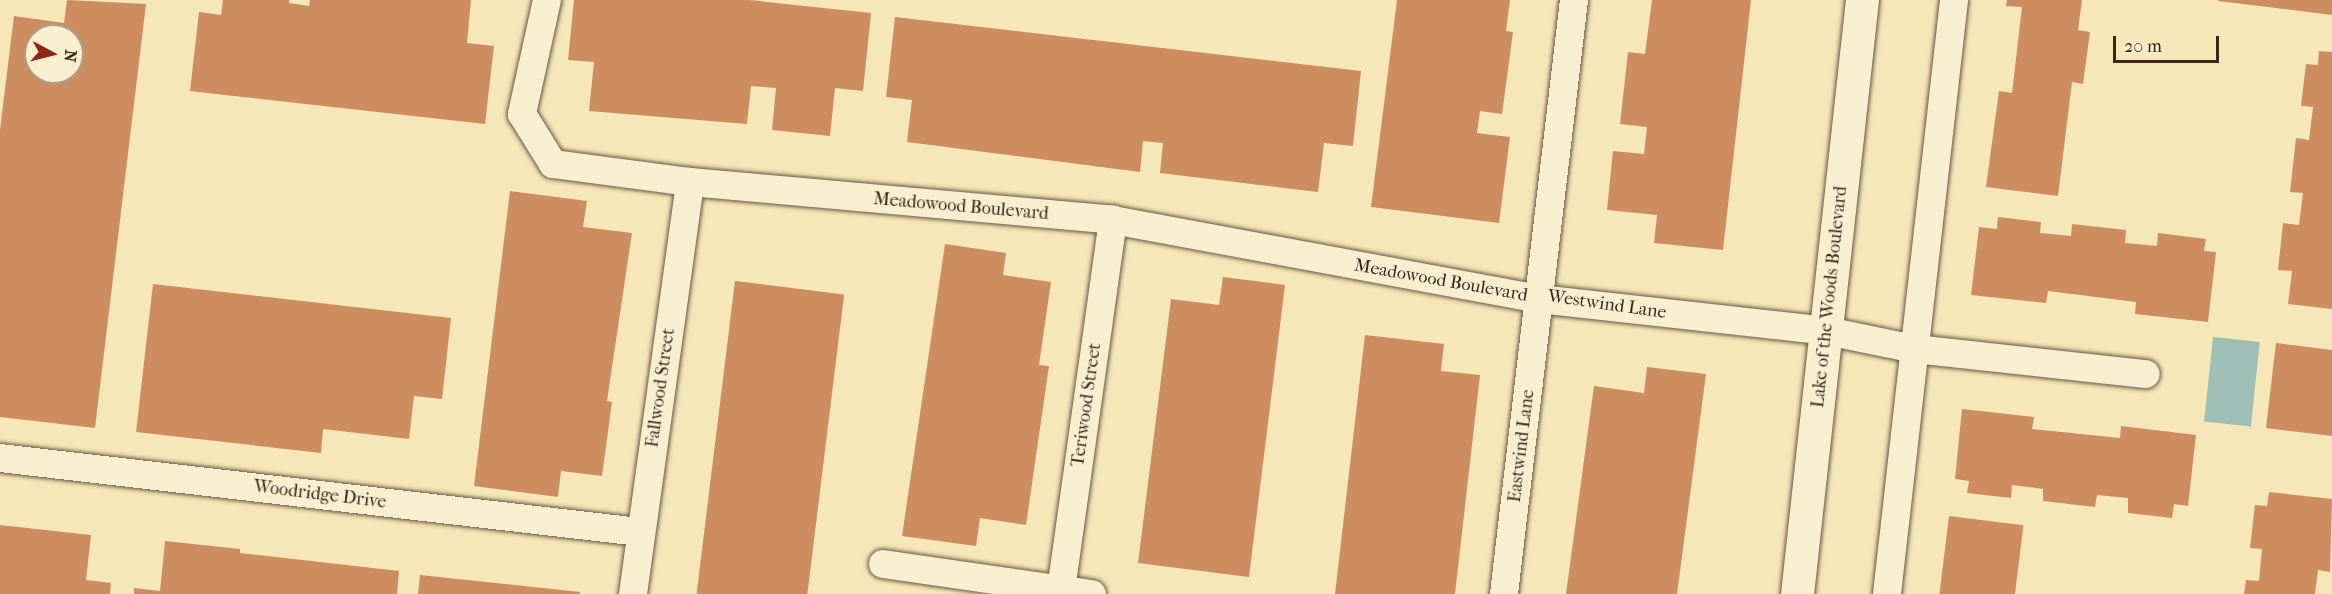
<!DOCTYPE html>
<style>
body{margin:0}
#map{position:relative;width:2332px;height:594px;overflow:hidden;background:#f5e7b7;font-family:"IM FELL French Canon",serif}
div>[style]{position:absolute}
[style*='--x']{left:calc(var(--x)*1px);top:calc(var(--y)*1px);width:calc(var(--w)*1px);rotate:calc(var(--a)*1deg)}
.water>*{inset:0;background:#9ebeb6;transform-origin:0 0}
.building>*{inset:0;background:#cd8d60;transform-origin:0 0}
.roads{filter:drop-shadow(0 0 2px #675743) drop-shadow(0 0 2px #675743)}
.street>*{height:28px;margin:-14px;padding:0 14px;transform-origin:14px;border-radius:14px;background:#f8efd0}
.secondary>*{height:33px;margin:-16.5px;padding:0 16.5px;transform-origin:16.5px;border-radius:16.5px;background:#f8efd0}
span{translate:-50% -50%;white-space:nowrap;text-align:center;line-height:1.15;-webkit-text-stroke:5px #f8efd0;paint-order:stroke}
.street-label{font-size:18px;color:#38271c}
.north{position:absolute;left:24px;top:24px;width:60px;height:60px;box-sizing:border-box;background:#f8efd0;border:2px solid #ab9f88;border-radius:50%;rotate:97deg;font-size:16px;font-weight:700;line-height:24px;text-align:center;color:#38271c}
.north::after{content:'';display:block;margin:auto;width:21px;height:27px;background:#8f2418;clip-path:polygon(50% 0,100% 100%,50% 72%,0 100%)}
.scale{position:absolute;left:2113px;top:36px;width:106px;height:27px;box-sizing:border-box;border:3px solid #38271c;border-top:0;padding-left:8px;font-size:18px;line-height:21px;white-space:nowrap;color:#38271c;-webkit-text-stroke:4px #f8efd0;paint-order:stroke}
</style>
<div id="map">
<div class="water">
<i style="left:2213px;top:337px;width:47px;height:85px;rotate:6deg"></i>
</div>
<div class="building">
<i style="clip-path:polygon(evenodd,67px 0,146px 4px,95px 428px,0 417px,0 130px,14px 16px,64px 23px,67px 0,36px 36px,72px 36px,72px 72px,36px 72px,36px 36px)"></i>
<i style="clip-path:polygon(223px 0,289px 0,289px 3px,309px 6px,310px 0,471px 0,467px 43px,494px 46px,485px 124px,190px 91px,199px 12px,221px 15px)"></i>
<i style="clip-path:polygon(574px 0,749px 0,871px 13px,863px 91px,835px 88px,830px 136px,772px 130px,776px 88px,751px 86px,747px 124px,589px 111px,594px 62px,568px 60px)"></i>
<i style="clip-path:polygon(1397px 0,1510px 0,1506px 31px,1513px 32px,1502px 114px,1480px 111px,1477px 133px,1510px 137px,1499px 223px,1371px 207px)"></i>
<i style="clip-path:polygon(1652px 0,1751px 0,1723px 250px,1654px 243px,1657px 215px,1607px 210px,1613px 151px,1644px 154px,1647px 127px,1620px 124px,1628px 52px,1645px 54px)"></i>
<i style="clip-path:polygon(2007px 0,2082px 0,2078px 30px,2090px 32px,2083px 84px,2072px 82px,2058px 196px,1986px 187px,1999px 91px,2012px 93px,2022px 7px,2006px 6px)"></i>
<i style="clip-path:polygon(2332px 0,2332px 15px,2218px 1px,2218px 0)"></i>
<i style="clip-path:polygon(895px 17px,1361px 71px,1353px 146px,1324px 143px,1318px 192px,1160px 173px,1163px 143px,1143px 141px,1140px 172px,907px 142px,912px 100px,886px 97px)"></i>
<i style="clip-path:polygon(2319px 51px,2332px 52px,2332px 309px,2288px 304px,2292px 271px,2278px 270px,2283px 223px,2299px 225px,2303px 193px,2290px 192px,2296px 138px,2309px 140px,2313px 107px,2301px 106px,2306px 64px,2318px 65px)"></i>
<i style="clip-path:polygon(510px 191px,587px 201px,583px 227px,632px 233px,607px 401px,612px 402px,602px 476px,561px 471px,558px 497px,474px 486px)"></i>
<i style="clip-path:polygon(1998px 217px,2041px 222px,2040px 233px,2071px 236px,2072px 224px,2126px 230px,2125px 243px,2157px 246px,2158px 233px,2206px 239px,2204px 251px,2216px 252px,2208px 322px,2135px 314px,2136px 302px,2048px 291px,2046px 303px,1971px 295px,1979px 227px,1997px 229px)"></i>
<i style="clip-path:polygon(945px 244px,1006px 253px,1003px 275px,1051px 282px,1039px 365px,1049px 366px,1026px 525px,980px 518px,976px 546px,902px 536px)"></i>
<i style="clip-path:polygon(1223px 277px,1285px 285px,1249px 577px,1138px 563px,1171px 299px,1219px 305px)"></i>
<i style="left:735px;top:281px;width:110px;height:315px;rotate:7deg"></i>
<i style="clip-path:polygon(153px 284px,451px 318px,442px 399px,414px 396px,409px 439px,323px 429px,321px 453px,136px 432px)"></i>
<i style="clip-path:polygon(1365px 335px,1444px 344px,1441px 371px,1480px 375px,1455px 594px,1335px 594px)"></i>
<i style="clip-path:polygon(2276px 343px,2332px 350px,2332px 436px,2266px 428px)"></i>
<i style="clip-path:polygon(1647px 367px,1706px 374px,1677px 594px,1566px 594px,1594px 386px,1644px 393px)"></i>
<i style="clip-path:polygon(1962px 409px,2034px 417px,2032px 429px,2120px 438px,2121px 426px,2196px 435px,2188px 506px,2174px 504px,2172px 518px,2128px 513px,2128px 498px,2097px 495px,2095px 507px,2043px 501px,2043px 489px,2012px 485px,2011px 498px,1967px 493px,1969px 481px,1955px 479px)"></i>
<i style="clip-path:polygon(2269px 492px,2332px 499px,2330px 572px,2318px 570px,2315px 594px,2244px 594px,2246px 580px,2259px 581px,2262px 549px,2250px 548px,2255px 505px,2267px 506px)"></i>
<i style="left:1949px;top:516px;width:75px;height:79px;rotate:7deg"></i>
<i style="clip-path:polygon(0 525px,91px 535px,86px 580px,111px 583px,110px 594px,0 594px)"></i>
<i style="clip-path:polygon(165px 541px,240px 549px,240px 553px,399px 571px,397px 594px,134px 594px,134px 588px,160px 591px)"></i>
<i style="clip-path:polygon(420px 575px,580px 592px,580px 594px,418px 594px)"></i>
</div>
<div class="roads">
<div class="street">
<i style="--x:547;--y:0;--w:117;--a:102.4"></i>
<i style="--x:522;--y:114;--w:59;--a:58.2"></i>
<i style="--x:553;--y:164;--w:138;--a:7.5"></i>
<i style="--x:690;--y:182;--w:425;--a:5.1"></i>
<i style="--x:1113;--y:220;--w:433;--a:10.5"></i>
<i style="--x:1539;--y:299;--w:290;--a:6.3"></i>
<i style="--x:1827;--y:331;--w:90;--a:11.6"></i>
<i style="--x:1915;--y:349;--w:232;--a:6.2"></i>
<i style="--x:0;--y:458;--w:644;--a:6.6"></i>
<i style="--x:883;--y:564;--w:211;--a:8.2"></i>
<i style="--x:1061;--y:590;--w:374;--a:-82"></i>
<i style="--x:633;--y:594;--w:416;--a:-82.1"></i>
<i style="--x:1504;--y:594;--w:598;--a:-83.28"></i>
<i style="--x:1887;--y:594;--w:598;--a:-83.56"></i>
</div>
<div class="secondary">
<i style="--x:1797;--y:594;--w:598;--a:-83.76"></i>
</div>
</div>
<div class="street-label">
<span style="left:961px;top:207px;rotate:5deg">Meadowood Boulevard</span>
<span style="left:1441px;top:281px;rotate:10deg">Meadowood Boulevard</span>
<span style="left:1830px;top:297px;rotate:-84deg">Lake of the Woods Boulevard</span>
<span style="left:1607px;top:305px;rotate:8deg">Westwind Lane</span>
<span style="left:661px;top:388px;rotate:-82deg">Fallwood Street</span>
<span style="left:1087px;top:405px;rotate:-82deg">Teriwood Street</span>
<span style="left:1522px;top:446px;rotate:-83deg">Eastwind Lane</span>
<span style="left:320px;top:495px;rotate:7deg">Woodridge Drive</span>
</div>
<div class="north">N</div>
<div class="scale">20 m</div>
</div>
